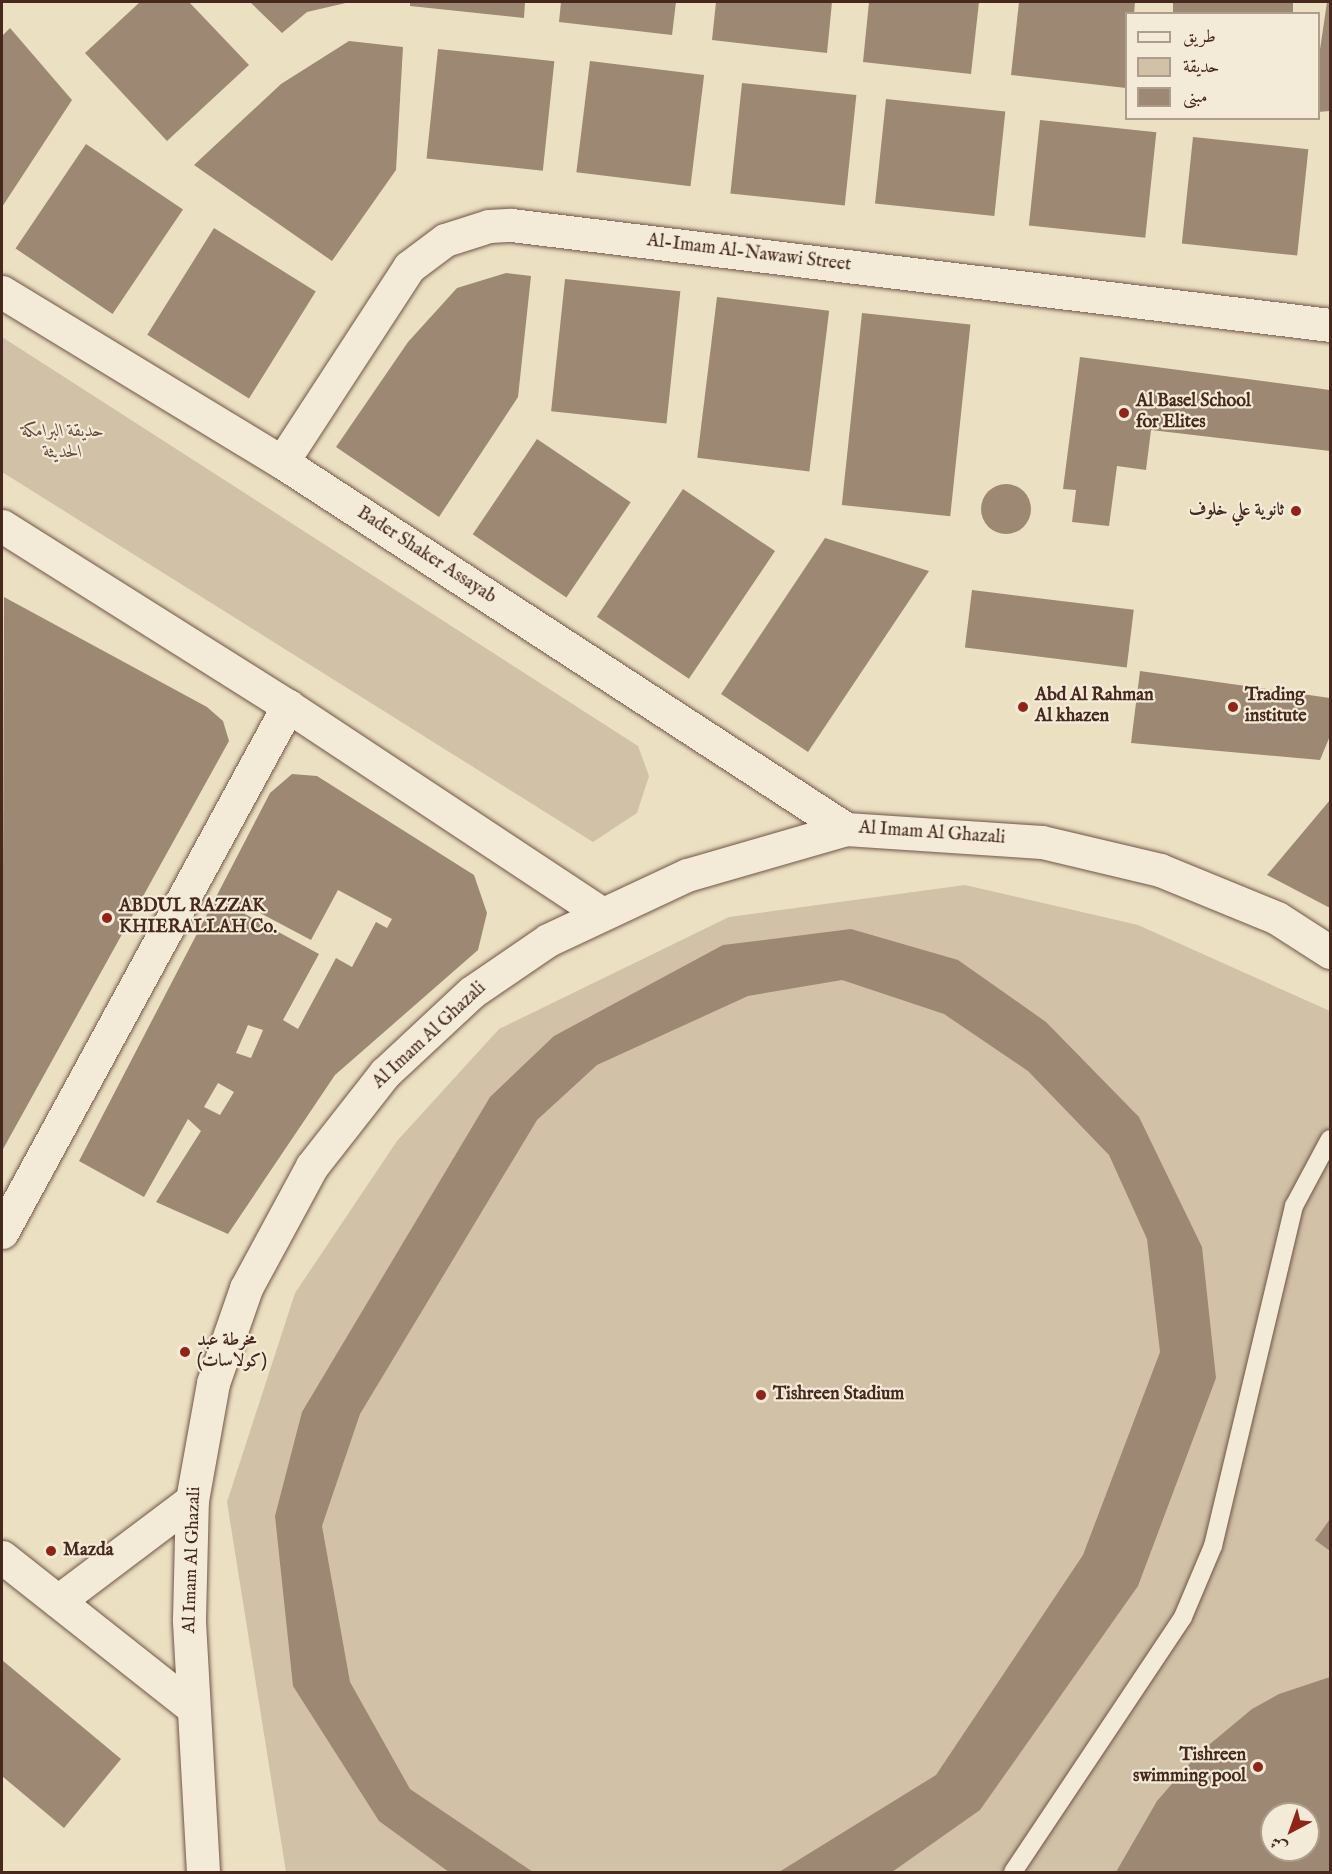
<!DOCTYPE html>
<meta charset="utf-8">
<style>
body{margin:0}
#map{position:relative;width:1332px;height:1874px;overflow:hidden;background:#ece0c3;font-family:"IM FELL English",Amiri,serif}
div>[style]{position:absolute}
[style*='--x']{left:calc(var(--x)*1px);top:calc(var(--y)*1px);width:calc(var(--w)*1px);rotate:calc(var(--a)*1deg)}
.green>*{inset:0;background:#d0c1a7}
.building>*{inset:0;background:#9d8873;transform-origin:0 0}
.round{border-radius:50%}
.roads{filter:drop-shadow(0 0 2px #705646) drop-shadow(0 0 2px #705646)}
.service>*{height:18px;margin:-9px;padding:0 9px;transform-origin:9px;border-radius:9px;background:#f3ebd8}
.minor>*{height:33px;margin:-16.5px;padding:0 16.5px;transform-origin:16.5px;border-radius:16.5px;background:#f3ebd8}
.tertiary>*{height:33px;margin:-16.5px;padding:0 16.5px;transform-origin:16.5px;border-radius:16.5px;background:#f3ebd8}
.secondary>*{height:33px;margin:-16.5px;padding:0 16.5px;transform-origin:16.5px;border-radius:16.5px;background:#f3ebd8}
.dots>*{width:16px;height:16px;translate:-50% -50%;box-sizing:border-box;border:3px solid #f3ebd8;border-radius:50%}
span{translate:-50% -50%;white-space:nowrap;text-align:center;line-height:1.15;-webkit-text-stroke:4.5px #f3ebd8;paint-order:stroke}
.street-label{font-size:18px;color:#47281d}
.poi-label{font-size:18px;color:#47281d;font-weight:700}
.left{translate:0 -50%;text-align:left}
.right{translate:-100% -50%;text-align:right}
.park-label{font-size:18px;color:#624739;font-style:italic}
.frame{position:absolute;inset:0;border:3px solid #47281d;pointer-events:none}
.legend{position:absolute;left:1125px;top:12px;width:195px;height:108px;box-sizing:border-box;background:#f3ebd8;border:2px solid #ae9d8d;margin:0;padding:8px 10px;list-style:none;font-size:18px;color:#47281d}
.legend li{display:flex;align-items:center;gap:12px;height:30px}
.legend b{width:30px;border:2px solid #ae9d8d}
.north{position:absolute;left:1260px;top:1802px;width:60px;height:60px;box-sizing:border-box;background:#f3ebd8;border:2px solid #ae9d8d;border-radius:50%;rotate:221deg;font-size:16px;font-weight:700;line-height:24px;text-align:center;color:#47281d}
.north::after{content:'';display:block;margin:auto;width:21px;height:27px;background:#8f2418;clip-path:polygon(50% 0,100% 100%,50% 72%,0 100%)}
</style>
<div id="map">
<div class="green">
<i style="clip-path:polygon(2px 337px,638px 746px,649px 776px,637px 813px,593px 842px,2px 472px)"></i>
<i style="clip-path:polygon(evenodd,965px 885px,1138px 925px,1330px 1011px,1330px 1872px,286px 1872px,227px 1502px,295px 1293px,397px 1141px,499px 1029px,729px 917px,965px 885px,1272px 1814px,1308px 1814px,1308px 1850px,1272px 1850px,1272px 1814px)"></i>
</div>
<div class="building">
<i style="clip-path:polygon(140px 2px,189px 2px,249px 65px,167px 141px,85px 53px)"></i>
<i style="clip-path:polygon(250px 2px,350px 2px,307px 12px,282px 33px)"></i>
<i style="clip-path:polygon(410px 2px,525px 2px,524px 18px,410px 6px)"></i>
<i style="clip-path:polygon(561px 2px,676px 2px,672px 35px,559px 22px)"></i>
<i style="clip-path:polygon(716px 2px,832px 2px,827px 53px,712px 40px)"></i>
<i style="clip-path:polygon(869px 2px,979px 2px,971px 74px,863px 62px)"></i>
<i style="clip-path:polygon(1019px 2px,1135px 2px,1134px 14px,1126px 14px,1126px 88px,1011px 75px)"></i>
<i style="left:1173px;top:2px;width:120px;height:12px"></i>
<i style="clip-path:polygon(1327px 2px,1330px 2px,1330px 111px,1318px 112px,1318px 63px)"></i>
<i style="clip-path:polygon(10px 28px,72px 100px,2px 207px,2px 36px)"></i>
<i style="clip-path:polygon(349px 41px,403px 47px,396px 170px,332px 261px,194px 165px,281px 84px)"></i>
<i style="left:438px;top:49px;width:117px;height:110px;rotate:6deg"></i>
<i style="left:590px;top:61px;width:115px;height:112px;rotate:7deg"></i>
<i style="left:742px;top:83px;width:115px;height:111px;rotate:6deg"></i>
<i style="left:886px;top:99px;width:120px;height:105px;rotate:6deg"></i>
<i style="left:1040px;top:120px;width:117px;height:106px;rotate:6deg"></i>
<i style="left:1193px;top:137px;width:116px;height:107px;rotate:6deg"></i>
<i style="left:86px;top:144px;width:117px;height:126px;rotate:34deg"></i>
<i style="left:214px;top:228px;width:120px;height:126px;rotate:32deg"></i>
<i style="clip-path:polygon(506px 273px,531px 276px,518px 397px,439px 517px,336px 447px,408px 342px,457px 288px)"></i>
<i style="left:565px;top:279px;width:116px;height:133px;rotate:6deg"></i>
<i style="left:717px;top:297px;width:113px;height:162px;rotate:7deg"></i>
<i style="left:862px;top:313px;width:109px;height:193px;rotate:6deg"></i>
<i style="clip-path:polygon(1080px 357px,1330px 390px,1330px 451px,1151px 430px,1146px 470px,1117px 466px,1109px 526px,1072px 522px,1076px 490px,1063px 489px)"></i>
<i style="left:537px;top:439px;width:113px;height:115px;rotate:34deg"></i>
<i class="round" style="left:981px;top:484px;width:50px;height:50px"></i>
<i style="left:683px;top:489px;width:111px;height:154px;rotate:34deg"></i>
<i style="clip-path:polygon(825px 538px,929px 571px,808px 752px,721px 694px)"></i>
<i style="left:972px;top:590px;width:163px;height:58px;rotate:7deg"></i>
<i style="clip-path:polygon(4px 597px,207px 707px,223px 721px,229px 741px,2px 1151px)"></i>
<i style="clip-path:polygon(1140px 671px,1330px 698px,1330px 736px,1320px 760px,1131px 743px)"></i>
<i style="clip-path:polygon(evenodd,292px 774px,317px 776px,474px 875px,487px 913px,478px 950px,335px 1075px,228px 1234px,156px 1202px,201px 1131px,188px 1119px,144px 1197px,79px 1161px,270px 793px,292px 774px,338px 890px,392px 919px,387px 928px,376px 922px,352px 967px,336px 958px,298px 1029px,283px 1020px,319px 954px,245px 914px,249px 907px,311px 940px,338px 890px,292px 774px,248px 1025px,263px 1030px,251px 1058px,236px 1053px,248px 1025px,292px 774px,218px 1083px,234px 1092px,220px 1115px,204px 1107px,218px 1083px)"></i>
<i style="clip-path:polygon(1330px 800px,1330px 908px,1267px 875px)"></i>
<i style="clip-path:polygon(851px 929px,958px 960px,1046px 1022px,1139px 1117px,1202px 1247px,1216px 1378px,1138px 1586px,980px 1810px,892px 1872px,779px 1872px,936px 1775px,1083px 1555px,1160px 1352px,1147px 1239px,1109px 1155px,1028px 1071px,944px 1014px,842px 980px,748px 996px,597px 1065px,537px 1120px,360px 1414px,322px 1526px,350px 1682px,410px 1789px,533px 1872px,449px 1872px,379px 1821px,293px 1686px,275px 1516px,302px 1412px,490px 1097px,554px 1036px,723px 945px)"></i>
<i style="clip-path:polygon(1330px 1519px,1330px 1551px,1315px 1540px)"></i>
<i style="clip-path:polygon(2px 1660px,121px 1759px,64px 1828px,2px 1776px)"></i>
<i style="clip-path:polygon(evenodd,1330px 1677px,1330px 1872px,1116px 1872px,1157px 1801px,1198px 1754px,1252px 1709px,1279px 1694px,1330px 1677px,1272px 1814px,1308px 1814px,1308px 1850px,1272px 1850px,1272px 1814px)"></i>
</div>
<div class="roads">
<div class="service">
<i style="--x:1013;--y:1872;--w:306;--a:-56.3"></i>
<i style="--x:1183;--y:1617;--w:77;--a:-67.1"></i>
<i style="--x:1213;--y:1546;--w:350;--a:-76.6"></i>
<i style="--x:1294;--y:1206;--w:76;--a:-61.8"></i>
</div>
<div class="minor">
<i style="--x:2;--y:1232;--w:599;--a:-61.47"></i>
</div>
<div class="tertiary">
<i style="--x:282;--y:462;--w:233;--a:-56.9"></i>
<i style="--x:409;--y:267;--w:45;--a:-36.9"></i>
<i style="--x:445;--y:240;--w:46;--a:-17.7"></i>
<i style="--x:489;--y:226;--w:22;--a:-3"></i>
<i style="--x:511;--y:225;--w:825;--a:6.96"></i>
</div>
<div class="secondary">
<i style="--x:2;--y:292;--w:328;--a:31.3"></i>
<i style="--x:282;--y:462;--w:673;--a:33.05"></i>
<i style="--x:2;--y:526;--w:338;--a:32.2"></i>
<i style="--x:288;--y:706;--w:375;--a:33.5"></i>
<i style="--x:2;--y:1557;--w:243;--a:38.3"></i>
<i style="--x:58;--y:1601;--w:168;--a:-37"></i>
<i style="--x:203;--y:1872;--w:253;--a:-93.2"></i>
<i style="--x:189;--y:1619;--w:119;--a:-88.6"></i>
<i style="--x:192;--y:1500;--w:119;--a:-79.8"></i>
<i style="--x:213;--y:1383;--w:101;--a:-70.8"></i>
<i style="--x:246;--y:1288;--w:139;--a:-61.6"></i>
<i style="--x:312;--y:1166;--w:118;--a:-51.9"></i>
<i style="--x:385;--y:1073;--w:119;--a:-43"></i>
<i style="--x:472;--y:992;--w:92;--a:-34.4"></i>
<i style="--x:548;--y:940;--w:153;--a:-25.1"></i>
<i style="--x:687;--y:875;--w:166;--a:-16.1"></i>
<i style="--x:846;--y:829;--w:196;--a:3.8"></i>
<i style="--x:1042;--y:842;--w:121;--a:13.3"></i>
<i style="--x:1160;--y:870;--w:126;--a:22.3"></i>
<i style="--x:1277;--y:918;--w:63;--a:32.7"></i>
</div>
</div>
<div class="dots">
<i style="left:1124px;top:413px;background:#8f2418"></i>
<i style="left:1296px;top:511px;background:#8f2418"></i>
<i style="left:1023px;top:707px;background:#8f2418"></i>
<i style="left:1233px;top:707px;background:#8f2418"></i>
<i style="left:107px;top:918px;background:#8f2418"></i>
<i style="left:185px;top:1352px;background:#8f2418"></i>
<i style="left:761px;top:1395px;background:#8f2418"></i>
<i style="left:51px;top:1551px;background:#8f2418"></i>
<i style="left:1258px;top:1767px;background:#8f2418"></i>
</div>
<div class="street-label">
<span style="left:749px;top:254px;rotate:7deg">Al-Imam Al-Nawawi Street</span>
<span style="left:426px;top:556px;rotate:33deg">Bader Shaker Assayab</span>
<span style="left:932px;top:834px;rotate:4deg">Al Imam Al Ghazali</span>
<span style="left:430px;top:1036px;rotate:-43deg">Al Imam Al Ghazali</span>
<span style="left:193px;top:1560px;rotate:-88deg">Al Imam Al Ghazali</span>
</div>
<div class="poi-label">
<span class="left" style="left:1136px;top:413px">Al Basel School<br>for Elites</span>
<span class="right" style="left:1284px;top:511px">ثانوية علي خلوف</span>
<span class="left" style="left:1035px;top:707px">Abd Al Rahman<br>Al khazen</span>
<span class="left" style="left:1245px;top:707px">Trading<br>institute</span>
<span class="left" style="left:119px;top:918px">ABDUL RAZZAK<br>KHIERALLAH Co.</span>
<span class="left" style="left:197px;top:1352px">مخرطة عبد<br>(كولاسات)</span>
<span class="left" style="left:773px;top:1395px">Tishreen Stadium</span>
<span class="left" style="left:63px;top:1551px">Mazda</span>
<span class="right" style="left:1246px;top:1767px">Tishreen<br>swimming pool</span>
</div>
<div class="park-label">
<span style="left:63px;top:443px">حديقة البرامكة<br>الحديثة</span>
</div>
<div class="frame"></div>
<ul class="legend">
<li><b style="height:8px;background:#f3ebd8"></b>طريق</li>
<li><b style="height:16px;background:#d0c1a7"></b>حديقة</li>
<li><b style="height:16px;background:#9d8873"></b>مبنى</li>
</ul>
<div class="north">ش</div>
</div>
